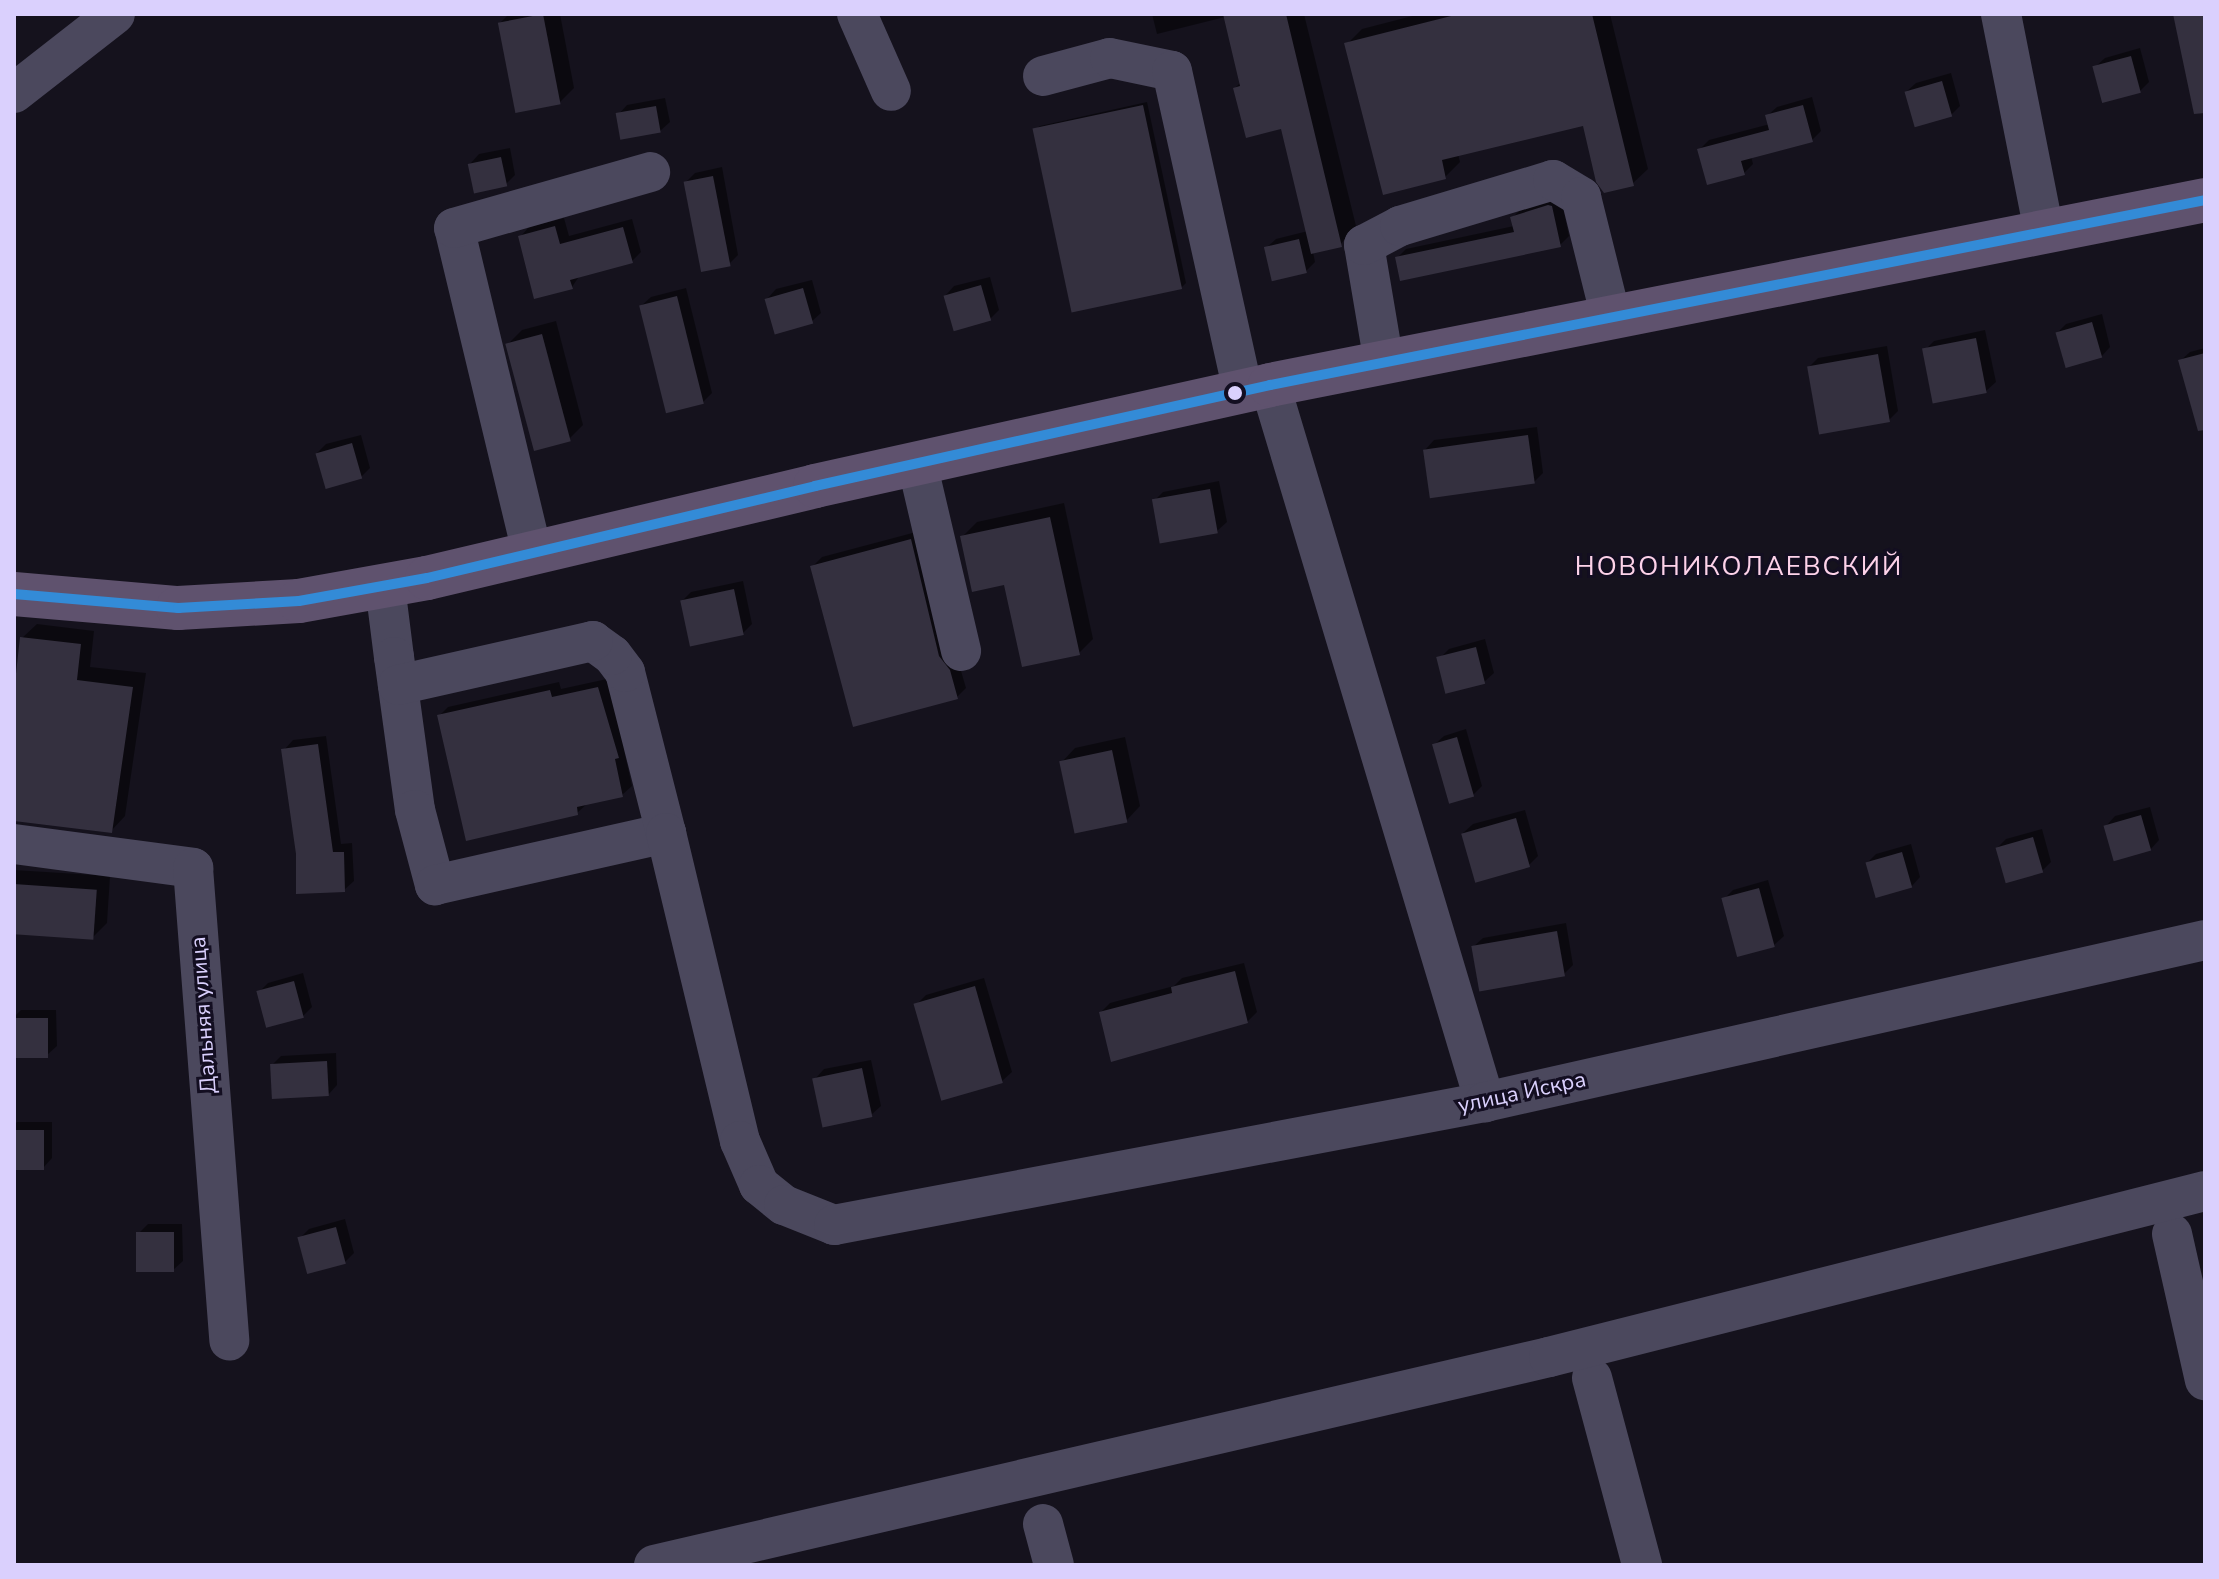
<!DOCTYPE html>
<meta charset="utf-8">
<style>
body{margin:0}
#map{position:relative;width:2219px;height:1579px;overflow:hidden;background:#15121d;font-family:"Nunito Sans",sans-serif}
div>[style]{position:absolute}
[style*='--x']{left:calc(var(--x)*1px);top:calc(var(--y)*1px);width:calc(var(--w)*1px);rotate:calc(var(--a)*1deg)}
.shadow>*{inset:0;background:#0007}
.building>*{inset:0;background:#34303f;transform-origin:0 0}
.minor>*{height:40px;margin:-20px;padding:0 20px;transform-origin:20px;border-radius:20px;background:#4b485d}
.major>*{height:44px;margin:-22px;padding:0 22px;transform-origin:22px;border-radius:22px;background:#5f526e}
.bus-1>*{height:10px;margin:-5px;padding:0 5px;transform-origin:5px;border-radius:5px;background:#338bd7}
.dots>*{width:22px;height:22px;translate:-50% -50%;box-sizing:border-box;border:4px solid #130e21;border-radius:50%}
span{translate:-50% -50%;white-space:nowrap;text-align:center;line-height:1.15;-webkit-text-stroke:6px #130e21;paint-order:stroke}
.street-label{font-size:22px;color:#dad0fd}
.quarter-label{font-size:26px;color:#fdd2e9;letter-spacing:2px}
.frame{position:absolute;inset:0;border:16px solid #dad0fd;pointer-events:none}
</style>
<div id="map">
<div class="shadow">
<i style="clip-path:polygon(509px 14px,560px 14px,574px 88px,560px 102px,500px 23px)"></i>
<i style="clip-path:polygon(1152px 14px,1304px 14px,1356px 226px,1340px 245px,1313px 252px,1315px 262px,1306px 271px,1266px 248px,1276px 239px,1308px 231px,1282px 127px,1235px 88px,1241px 82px,1225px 17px,1157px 34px)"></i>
<i style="clip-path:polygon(1420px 14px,1610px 14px,1648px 169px,1632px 184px,1584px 123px,1458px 154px,1460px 162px,1445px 177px,1347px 44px,1362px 29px)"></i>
<i style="clip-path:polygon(2140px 48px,2149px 82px,2140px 91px,2095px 67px,2105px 58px)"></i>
<i style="clip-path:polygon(1951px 73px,1960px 106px,1951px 115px,1906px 92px,1916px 83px)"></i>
<i style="clip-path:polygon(1812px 97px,1821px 131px,1812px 140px,1751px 156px,1753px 164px,1744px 173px,1700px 149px,1709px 140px,1770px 124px,1767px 116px,1777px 107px)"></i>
<i style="clip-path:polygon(665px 98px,670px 122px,660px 131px,618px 115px,627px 105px)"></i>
<i style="clip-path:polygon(1147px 102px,1186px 283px,1182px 287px,1035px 130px,1040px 126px)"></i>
<i style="clip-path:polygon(510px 148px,515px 175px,506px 184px,470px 164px,479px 154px)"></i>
<i style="clip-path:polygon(722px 167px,738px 255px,729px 264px,686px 182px,695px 173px)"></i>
<i style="clip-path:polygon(1561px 198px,1569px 236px,1560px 245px,1397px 258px,1406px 249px,1514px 226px,1513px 217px,1522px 208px)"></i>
<i style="clip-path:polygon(564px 218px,569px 236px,632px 219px,641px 252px,632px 261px,580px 275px,572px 287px,520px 237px,529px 227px)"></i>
<i style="clip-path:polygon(990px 277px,999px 310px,990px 319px,945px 296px,954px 286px)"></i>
<i style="clip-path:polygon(812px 280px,821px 313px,811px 322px,767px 299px,776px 289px)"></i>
<i style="clip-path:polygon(686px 288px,712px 393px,703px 402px,641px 306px,651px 297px)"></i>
<i style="clip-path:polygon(2102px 314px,2110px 347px,2101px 357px,2057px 333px,2066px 324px)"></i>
<i style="clip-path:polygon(556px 321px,583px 425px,569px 439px,508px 344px,522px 330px)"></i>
<i style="clip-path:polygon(1985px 330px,1996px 382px,1986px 391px,1925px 350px,1934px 341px)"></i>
<i style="clip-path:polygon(1887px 346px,1898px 411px,1889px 420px,1809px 367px,1818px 358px)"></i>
<i style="clip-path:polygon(2205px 348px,2205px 401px,2180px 361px,2190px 352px)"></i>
<i style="clip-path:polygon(1537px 427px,1543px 473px,1534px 482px,1425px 450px,1434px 440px)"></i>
<i style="clip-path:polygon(361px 435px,370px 468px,361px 477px,317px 453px,326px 444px)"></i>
<i style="clip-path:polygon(1219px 481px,1227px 522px,1217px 531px,1154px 501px,1163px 492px)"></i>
<i style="clip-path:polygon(1064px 503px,1093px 639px,1079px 653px,963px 536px,977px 522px)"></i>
<i style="clip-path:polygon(920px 531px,966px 688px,957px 697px,812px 567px,822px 557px)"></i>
<i style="clip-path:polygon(743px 581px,752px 624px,743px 633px,682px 601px,691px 592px)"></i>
<i style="clip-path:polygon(37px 624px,94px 631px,90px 667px,146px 673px,125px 816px,111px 831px,14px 819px,14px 709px,22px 638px)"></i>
<i style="clip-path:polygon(1485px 639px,1494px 673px,1484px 682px,1440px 658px,1449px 649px)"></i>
<i style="clip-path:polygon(607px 679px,627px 747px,624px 750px,632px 786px,622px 795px,588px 803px,577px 813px,439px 716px,448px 707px,559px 682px,561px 689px)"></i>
<i style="clip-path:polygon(1466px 729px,1482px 786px,1473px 795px,1434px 745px,1444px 736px)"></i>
<i style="clip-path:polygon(326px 736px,341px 844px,352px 843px,354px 881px,344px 890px,298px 854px,284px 750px,293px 740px)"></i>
<i style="clip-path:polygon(1125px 737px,1140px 806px,1126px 821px,1061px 763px,1075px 748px)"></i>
<i style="clip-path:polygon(2150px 807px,2159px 840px,2150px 850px,2106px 826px,2115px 816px)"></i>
<i style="clip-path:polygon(1525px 810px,1538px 856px,1529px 865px,1463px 833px,1473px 824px)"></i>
<i style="clip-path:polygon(2042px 829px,2051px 862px,2042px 871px,1997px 848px,2006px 839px)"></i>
<i style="clip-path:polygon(1911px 844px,1920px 877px,1911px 887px,1867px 863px,1876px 854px)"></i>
<i style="clip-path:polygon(14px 870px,110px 876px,107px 923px,93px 937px,14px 932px)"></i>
<i style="clip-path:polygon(1768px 880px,1784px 936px,1774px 945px,1724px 899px,1733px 890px)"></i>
<i style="clip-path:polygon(1566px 923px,1573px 965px,1564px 974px,1473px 947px,1483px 938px)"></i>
<i style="clip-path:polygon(1244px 963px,1257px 1012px,1247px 1022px,1101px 1012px,1110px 1003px,1174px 986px,1182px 978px)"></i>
<i style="clip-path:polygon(303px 973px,312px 1007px,303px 1016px,259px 992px,268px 983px)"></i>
<i style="clip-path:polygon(984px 978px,1012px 1072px,1002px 1081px,917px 1004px,926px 995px)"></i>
<i style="clip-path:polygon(21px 1010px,56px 1010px,57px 1046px,47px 1055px,14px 1056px,14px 1017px)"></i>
<i style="clip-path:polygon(336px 1053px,337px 1085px,328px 1095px,272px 1065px,281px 1056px)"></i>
<i style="clip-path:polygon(871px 1060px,881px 1106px,871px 1115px,815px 1079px,824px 1069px)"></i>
<i style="clip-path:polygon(17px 1122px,52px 1122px,52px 1158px,43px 1168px,14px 1168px,14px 1125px)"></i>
<i style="clip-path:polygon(345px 1219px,354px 1253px,345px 1262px,300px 1238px,309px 1229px)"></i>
<i style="clip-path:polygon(148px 1224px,182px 1224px,183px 1261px,173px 1270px,138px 1234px)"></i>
</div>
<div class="building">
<i style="left:543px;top:14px;width:92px;height:46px;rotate:79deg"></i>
<i style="clip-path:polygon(1223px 14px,1286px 14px,1342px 247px,1311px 254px,1281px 129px,1246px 138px,1233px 88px,1240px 86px)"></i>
<i style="clip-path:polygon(1459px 14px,1592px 14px,1634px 186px,1604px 193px,1596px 182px,1583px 126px,1442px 160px,1446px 179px,1383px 195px,1344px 43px)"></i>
<i style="clip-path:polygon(2173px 14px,2205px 14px,2205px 113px,2194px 114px)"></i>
<i style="left:2131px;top:56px;width:38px;height:40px;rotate:75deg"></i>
<i style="left:1942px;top:81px;width:37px;height:39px;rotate:74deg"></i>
<i style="left:1143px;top:105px;width:188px;height:113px;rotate:78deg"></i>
<i style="clip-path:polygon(1803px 105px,1813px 142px,1741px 161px,1745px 175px,1707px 185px,1697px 149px,1769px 130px,1765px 115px)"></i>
<i style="left:656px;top:106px;width:27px;height:41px;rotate:80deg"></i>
<i style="left:501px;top:157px;width:30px;height:34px;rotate:78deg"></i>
<i style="left:713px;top:176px;width:92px;height:30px;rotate:79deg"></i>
<i style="clip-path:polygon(1548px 205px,1552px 206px,1561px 247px,1400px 281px,1395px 257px,1514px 232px,1510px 217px)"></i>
<i style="clip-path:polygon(555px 226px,560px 244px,623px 227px,633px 263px,570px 280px,573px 289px,534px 299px,518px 236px)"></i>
<i style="left:1299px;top:239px;width:35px;height:36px;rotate:77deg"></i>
<i style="left:981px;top:285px;width:37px;height:39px;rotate:74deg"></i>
<i style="left:803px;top:288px;width:37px;height:40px;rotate:74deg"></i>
<i style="left:677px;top:296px;width:111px;height:39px;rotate:76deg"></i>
<i style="left:2092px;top:322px;width:37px;height:38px;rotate:74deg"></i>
<i style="left:542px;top:334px;width:111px;height:38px;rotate:75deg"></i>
<i style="left:1976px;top:338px;width:56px;height:55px;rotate:79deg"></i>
<i style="clip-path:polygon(2205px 353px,2205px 430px,2198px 431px,2178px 360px)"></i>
<i style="left:1878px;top:354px;width:69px;height:72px;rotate:80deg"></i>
<i style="left:1528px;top:435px;width:49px;height:106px;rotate:82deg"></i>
<i style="left:352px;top:443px;width:37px;height:38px;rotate:74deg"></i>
<i style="left:1210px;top:489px;width:45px;height:59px;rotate:80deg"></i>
<i style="clip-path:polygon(1050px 517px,1080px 655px,1022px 667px,1004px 585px,972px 592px,960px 536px)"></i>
<i style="clip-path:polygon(911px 539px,939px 656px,950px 670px,958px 699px,853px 727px,810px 566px)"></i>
<i style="left:734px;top:589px;width:47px;height:55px;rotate:78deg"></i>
<i style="clip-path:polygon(20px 637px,81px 644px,77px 680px,133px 687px,112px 833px,14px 821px,14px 692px)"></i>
<i style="left:1476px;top:647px;width:38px;height:41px;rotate:76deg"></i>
<i style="clip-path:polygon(598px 687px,619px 758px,615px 759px,623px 797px,577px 807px,578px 815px,466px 841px,437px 715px,550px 690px,552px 697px)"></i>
<i style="left:1457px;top:737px;width:62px;height:26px;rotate:74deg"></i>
<i style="clip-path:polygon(318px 744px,333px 852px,344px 852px,345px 892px,296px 894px,296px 854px,281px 749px)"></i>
<i style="left:1112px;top:750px;width:74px;height:54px;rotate:78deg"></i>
<i style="left:2141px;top:815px;width:37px;height:39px;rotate:74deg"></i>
<i style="left:1516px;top:818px;width:51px;height:57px;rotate:74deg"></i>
<i style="left:2033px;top:837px;width:37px;height:39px;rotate:74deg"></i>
<i style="left:1902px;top:852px;width:37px;height:38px;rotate:74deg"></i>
<i style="left:14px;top:884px;width:83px;height:50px;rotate:4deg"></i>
<i style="left:1759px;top:888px;width:61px;height:39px;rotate:75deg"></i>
<i style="left:1557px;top:931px;width:46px;height:87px;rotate:80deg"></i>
<i style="clip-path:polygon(1235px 971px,1248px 1023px,1111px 1062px,1099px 1012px,1172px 993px,1171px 987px)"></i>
<i style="left:294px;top:981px;width:38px;height:39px;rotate:75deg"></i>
<i style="left:975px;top:986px;width:101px;height:64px;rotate:74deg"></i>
<i style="left:14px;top:1018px;width:34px;height:40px"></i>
<i style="left:327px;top:1061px;width:35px;height:57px;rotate:87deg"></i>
<i style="left:862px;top:1068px;width:50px;height:51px;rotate:78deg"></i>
<i style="left:14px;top:1130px;width:30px;height:40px"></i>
<i style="left:336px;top:1227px;width:38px;height:40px;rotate:75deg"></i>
<i style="left:174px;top:1232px;width:40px;height:38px;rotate:90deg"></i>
</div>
<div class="minor">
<i style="--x:857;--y:14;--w:84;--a:66.2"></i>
<i style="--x:2001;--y:14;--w:221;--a:78.8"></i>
<i style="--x:1043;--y:76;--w:69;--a:-15"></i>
<i style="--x:1110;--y:58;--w:63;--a:11.8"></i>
<i style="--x:1172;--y:71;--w:328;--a:77.5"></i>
<i style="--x:14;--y:93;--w:128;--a:-38"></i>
<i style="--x:1384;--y:363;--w:120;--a:-99.6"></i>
<i style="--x:1364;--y:245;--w:41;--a:-27.8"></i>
<i style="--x:1400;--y:226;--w:160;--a:-16.7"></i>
<i style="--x:1553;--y:180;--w:33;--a:31"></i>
<i style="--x:1581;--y:197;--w:124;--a:76"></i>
<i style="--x:1270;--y:385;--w:749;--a:73.31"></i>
<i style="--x:917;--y:463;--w:193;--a:76.8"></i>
<i style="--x:532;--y:552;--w:333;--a:-103.5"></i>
<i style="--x:454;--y:228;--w:204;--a:-15.9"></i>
<i style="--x:385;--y:586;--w:72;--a:82.8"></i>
<i style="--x:394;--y:657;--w:154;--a:82.2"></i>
<i style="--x:415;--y:810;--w:78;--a:75.1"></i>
<i style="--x:435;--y:885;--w:237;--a:-12.7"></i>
<i style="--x:666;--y:833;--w:166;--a:-104.3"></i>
<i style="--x:625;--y:672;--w:21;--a:-127"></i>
<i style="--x:612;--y:655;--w:24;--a:-144"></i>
<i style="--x:593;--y:641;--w:200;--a:167.3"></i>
<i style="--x:666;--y:833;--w:317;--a:76.5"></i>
<i style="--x:740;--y:1141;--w:48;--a:66.6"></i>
<i style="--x:759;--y:1185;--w:32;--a:39"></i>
<i style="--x:784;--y:1205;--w:54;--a:21.8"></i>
<i style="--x:834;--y:1225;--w:663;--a:-10.7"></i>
<i style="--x:1485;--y:1102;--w:738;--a:-12.68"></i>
<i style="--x:14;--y:844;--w:181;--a:7.6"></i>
<i style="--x:193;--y:868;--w:474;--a:85.6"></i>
<i style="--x:2172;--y:1234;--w:150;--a:77.3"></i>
<i style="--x:1592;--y:1378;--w:194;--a:75"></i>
<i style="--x:1043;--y:1524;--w:42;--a:75"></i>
<i style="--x:654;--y:1565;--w:919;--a:-13.08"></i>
<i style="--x:1549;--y:1357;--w:677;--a:-14.2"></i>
</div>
<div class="major">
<i style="--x:14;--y:594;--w:165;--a:4.9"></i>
<i style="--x:178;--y:608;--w:121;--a:-3.3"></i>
<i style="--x:299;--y:601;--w:130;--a:-10.2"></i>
<i style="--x:427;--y:578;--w:399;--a:-13.3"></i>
<i style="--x:815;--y:486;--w:466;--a:-12.5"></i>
<i style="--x:1270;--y:385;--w:953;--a:-11.19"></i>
</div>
<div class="bus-1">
<i style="--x:14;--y:594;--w:165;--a:4.9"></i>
<i style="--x:178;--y:608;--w:121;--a:-3.3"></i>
<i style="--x:299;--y:601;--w:130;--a:-10.2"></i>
<i style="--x:427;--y:578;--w:399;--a:-13.3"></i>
<i style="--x:815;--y:486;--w:466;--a:-12.5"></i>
<i style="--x:1270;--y:385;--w:953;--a:-11.19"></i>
</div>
<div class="dots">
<i style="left:1235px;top:393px;background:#dad0fd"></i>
</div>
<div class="street-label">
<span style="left:204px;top:1015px;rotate:-94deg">Дальняя улица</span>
<span style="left:1522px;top:1093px;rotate:-12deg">улица Искра</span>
</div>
<div class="quarter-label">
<span style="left:1739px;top:567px">НОВОНИКОЛАЕВСКИЙ</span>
</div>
<div class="frame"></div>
</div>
